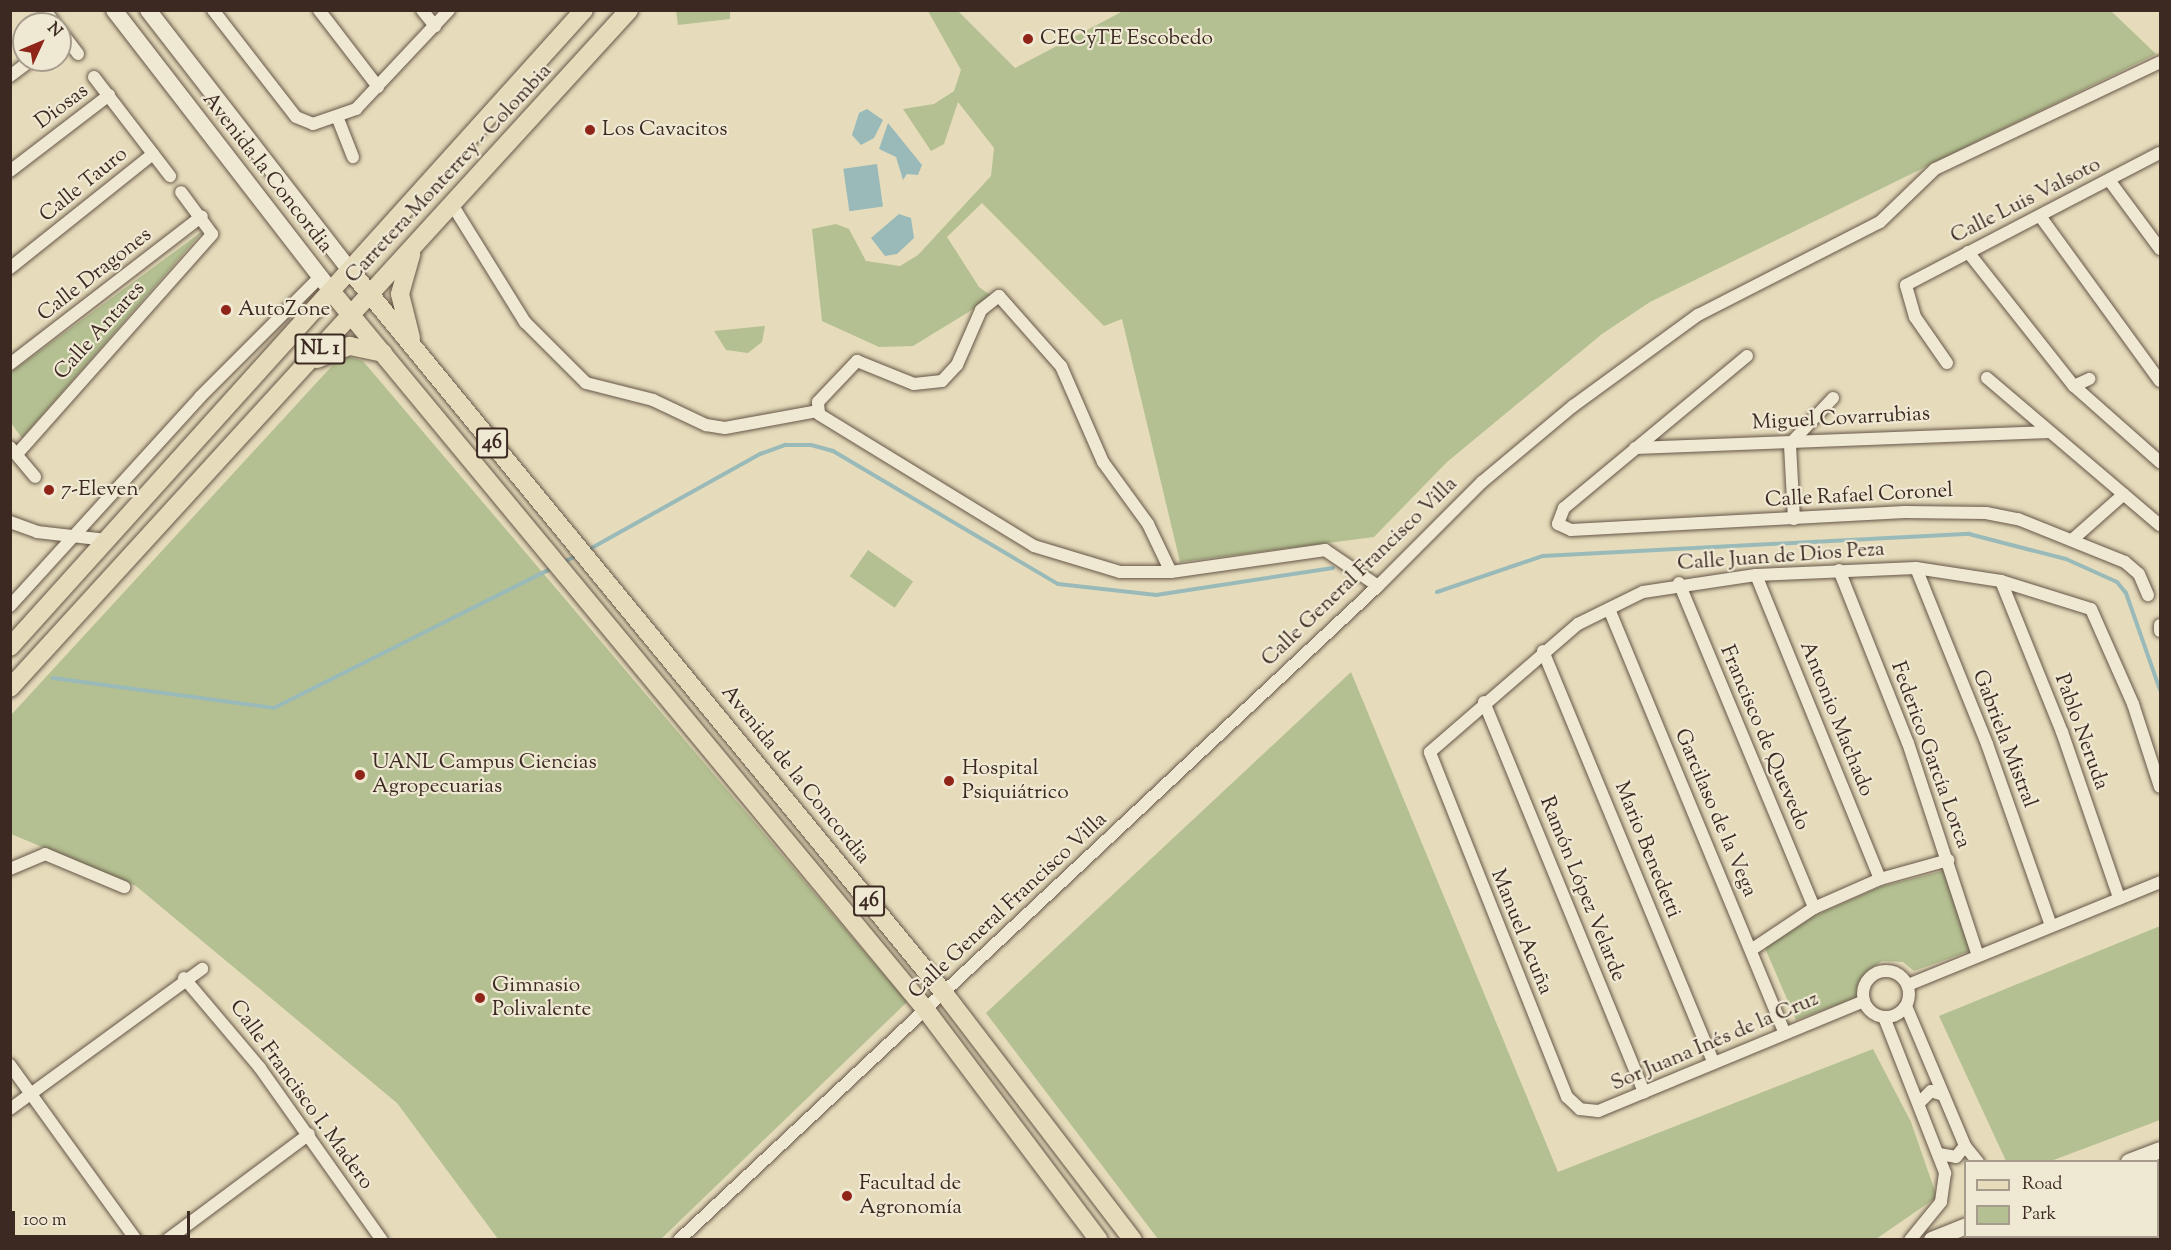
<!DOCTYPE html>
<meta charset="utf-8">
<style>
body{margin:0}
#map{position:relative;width:2171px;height:1250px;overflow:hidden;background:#e6dcbb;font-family:"Sorts Mill Goudy",serif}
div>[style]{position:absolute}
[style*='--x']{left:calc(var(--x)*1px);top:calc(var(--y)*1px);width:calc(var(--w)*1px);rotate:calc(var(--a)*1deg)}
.green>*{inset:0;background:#b4c091;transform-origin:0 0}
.water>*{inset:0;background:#99bab9;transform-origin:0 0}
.stream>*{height:4px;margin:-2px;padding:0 2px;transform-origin:2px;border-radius:2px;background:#99bab9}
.roads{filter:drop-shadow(0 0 2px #665648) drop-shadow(0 0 2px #665648)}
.street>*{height:12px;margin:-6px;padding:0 6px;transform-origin:6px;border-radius:6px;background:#efe8d3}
.street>.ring{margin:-6px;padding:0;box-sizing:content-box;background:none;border:12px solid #efe8d3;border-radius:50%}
.secondary>*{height:16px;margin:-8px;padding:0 8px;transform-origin:8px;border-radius:8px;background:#efe8d3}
.primary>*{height:18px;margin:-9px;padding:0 9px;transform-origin:9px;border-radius:9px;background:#e6dcbb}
.highway>*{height:21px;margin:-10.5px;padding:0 10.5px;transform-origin:10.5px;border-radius:10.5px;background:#e6dcbb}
.dots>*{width:16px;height:16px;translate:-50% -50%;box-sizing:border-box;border:3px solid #efe8d3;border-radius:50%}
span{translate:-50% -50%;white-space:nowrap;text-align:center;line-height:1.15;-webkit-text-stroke:4.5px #efe8d3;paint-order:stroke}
.shield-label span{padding:2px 4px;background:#efe8d3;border:2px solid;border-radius:4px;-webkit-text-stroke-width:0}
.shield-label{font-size:20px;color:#3c2a22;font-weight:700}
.poi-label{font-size:21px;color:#3c2a22}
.left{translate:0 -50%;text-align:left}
.street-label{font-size:21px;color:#3c2a22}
.frame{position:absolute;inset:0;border:12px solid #3c2a22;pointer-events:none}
.legend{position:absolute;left:1964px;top:1160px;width:195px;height:78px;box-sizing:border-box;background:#efe8d3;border:2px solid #a79c8c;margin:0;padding:8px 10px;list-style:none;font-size:18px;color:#3c2a22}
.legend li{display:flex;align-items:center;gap:12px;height:30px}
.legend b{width:30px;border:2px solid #a79c8c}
.north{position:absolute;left:12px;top:12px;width:60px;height:60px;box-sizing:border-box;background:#efe8d3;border:2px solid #a79c8c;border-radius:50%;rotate:46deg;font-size:16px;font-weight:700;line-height:24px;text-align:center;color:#3c2a22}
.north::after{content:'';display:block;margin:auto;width:21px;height:27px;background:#8f2418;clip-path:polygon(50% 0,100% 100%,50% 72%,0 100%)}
.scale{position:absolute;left:12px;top:1211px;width:178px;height:27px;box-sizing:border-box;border:3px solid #3c2a22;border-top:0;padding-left:8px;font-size:18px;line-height:21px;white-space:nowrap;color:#3c2a22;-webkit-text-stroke:4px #efe8d3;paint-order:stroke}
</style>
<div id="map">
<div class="green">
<i style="clip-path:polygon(1125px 10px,2110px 10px,2156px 54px,1650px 302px,1602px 334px,1447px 462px,1374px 537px,1180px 562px,1122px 319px,1104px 326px,982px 203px,947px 237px,979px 287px,993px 297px,913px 346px,879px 347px,822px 321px,812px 229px,836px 224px,849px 229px,866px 261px,900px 266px,918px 255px,991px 176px,994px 148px,958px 102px,944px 144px,931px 151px,903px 109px,934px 104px,954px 91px,961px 70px,928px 11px,958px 11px,1015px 68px)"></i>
<i style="clip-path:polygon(676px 11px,730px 11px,730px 19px,678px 25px)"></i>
<i style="clip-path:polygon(204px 230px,22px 438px,11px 423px,10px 373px)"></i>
<i style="clip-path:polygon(765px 326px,762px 342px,748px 353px,726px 350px,714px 331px)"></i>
<i style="clip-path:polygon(342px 355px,363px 361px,907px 1002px,661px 1239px,498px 1239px,397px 1103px,136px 886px,11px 834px,11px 715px)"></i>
<i style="left:868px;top:550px;width:55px;height:32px;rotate:35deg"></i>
<i style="clip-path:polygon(1351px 672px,1558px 1172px,1873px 1049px,1911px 1122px,1937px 1197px,1876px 1239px,1158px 1239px,986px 1013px)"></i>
<i style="clip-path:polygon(1946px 870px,1970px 951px,1914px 971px,1903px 962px,1882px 961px,1865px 973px,1861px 996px,1796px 1020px,1765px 948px,1814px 916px,1880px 887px)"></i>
<i style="clip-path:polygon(2160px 926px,2160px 1120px,2051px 1161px,2006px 1161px,1939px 1016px)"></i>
</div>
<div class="water">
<i style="clip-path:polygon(867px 109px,883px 120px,874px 138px,861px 145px,852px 135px,859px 113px)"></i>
<i style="clip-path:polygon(888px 123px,922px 165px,918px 175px,907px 174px,903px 180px,896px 157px,879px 149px)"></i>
<i style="left:877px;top:164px;width:43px;height:34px;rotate:82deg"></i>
<i style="clip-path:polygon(899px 214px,911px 218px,914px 238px,897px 254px,885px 256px,871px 238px)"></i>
</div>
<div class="stream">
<i style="--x:588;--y:550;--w:197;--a:-29.2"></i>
<i style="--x:760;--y:454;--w:27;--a:-20"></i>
<i style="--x:785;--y:445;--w:26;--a:0"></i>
<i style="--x:811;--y:445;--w:23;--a:15"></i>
<i style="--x:833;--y:451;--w:261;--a:30.6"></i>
<i style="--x:1058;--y:584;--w:99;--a:6.4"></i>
<i style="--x:1156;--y:595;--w:179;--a:-8.7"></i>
<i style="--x:564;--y:562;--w:16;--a:-27"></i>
<i style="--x:1437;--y:592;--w:112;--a:-18.8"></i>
<i style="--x:1543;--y:556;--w:427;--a:-3"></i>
<i style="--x:1969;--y:534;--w:100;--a:14.5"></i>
<i style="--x:2066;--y:559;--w:56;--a:24.3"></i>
<i style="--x:2117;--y:582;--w:14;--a:51"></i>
<i style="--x:2126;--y:593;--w:103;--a:70.7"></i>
<i style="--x:53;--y:678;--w:223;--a:7.7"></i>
<i style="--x:274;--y:708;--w:313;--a:-26.7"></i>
</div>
<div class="roads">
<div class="street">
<i style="--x:45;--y:10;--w:17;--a:54"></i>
<i style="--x:213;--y:10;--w:135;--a:52.2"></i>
<i style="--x:296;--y:117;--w:18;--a:22"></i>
<i style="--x:313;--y:124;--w:46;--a:-19.2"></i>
<i style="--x:356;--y:109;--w:136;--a:-46.8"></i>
<i style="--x:319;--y:10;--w:97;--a:52.5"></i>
<i style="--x:422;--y:10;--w:21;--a:51"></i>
<i style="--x:60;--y:30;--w:30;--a:53"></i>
<i style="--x:10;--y:76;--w:26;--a:-37"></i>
<i style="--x:94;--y:77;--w:125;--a:52.5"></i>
<i style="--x:338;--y:119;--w:41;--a:68.5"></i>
<i style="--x:10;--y:171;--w:125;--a:-37.5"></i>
<i style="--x:2109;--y:180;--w:86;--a:53.5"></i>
<i style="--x:453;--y:206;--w:137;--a:58.2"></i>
<i style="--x:525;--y:322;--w:86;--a:45"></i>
<i style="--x:586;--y:383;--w:69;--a:14.2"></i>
<i style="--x:653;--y:400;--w:59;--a:25.3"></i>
<i style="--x:706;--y:425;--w:19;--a:9"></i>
<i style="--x:725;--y:428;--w:95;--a:-10.4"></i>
<i style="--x:2040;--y:216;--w:204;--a:54"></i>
<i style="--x:1968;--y:252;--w:171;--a:51.7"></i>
<i style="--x:2074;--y:386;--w:17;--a:-25"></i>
<i style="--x:10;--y:268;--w:183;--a:-38.6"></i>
<i style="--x:1747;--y:356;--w:238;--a:140.3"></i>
<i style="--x:1564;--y:508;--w:17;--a:111"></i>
<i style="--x:1558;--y:524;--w:14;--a:25"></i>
<i style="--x:1571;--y:530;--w:334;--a:-3.1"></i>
<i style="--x:1905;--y:512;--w:81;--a:0.7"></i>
<i style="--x:1986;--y:513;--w:33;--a:11"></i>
<i style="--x:2018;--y:519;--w:115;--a:21.9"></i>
<i style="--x:2125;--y:562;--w:18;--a:41"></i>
<i style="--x:2139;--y:574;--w:23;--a:67"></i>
<i style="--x:1947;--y:363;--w:56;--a:-124.8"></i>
<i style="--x:1915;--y:317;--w:33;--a:-106"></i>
<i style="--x:1906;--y:285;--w:286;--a:-27.5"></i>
<i style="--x:10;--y:364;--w:242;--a:-37.6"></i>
<i style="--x:1987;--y:378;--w:227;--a:40.4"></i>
<i style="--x:2074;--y:386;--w:115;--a:41.5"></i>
<i style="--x:10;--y:447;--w:39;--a:50"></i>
<i style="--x:1635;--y:448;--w:415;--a:-2.2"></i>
<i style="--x:17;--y:454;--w:294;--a:-48.4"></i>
<i style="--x:212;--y:234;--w:52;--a:-126.4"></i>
<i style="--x:1794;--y:519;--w:75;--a:-93.1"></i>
<i style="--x:1790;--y:444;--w:63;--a:-46.9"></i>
<i style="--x:10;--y:522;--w:29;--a:20"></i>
<i style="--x:37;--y:532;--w:70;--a:6.5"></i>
<i style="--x:2072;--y:540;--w:69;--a:-41.5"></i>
<i style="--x:1916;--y:568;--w:190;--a:68"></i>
<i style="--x:1987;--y:744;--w:193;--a:70.6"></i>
<i style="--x:1839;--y:570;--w:186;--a:68.3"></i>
<i style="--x:1908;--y:743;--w:224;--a:71.8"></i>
<i style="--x:1171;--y:572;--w:51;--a:180"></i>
<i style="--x:1120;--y:572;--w:90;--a:-163.2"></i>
<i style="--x:1034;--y:546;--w:252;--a:-148.5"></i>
<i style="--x:819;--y:414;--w:12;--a:-95"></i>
<i style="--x:818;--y:402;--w:57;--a:-46.4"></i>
<i style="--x:857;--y:361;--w:61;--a:22"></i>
<i style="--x:914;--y:384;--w:28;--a:-6"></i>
<i style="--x:942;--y:381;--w:22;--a:-47"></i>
<i style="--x:957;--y:365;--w:60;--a:-66.4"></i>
<i style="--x:981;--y:310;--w:23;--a:-38"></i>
<i style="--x:999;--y:296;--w:94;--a:48.5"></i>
<i style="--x:1061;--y:366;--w:105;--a:66.4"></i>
<i style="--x:1103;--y:462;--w:77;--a:54"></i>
<i style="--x:1148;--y:524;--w:53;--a:64.4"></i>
<i style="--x:1171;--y:572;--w:156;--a:-8.1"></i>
<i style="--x:1325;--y:550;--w:64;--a:34.2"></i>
<i style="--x:1756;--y:575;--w:328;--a:67.8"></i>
<i style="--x:2001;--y:581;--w:163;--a:68"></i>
<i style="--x:2062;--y:732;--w:176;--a:71"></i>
<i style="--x:1679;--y:583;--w:352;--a:67.4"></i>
<i style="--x:10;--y:606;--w:282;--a:-47.7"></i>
<i style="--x:200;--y:397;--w:170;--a:-45"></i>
<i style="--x:1609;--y:609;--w:459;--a:67.5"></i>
<i style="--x:2160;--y:625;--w:6;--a:90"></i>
<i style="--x:1543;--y:651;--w:446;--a:67.5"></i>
<i style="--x:1484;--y:702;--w:422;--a:67.7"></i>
<i style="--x:10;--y:869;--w:38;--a:-23"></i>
<i style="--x:45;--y:854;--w:86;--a:22.7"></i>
<i style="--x:1751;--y:950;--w:76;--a:-33.7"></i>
<i style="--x:1814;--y:908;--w:72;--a:-23.7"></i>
<i style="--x:1880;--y:879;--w:71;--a:-15.6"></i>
<i class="ring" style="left:1863px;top:971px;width:34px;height:34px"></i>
<i style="--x:184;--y:978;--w:118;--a:49.8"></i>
<i style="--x:260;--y:1068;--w:211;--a:54.7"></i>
<i style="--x:1908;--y:985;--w:272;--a:-22.2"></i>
<i style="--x:1864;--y:1001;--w:288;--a:157.5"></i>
<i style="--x:1598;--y:1111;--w:18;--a:-174"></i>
<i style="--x:1580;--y:1109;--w:18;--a:-137"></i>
<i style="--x:1567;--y:1097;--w:371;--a:-111.7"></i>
<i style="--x:1430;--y:752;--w:196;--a:-40.9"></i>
<i style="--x:1578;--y:624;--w:72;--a:-26.2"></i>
<i style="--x:1643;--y:592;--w:114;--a:-8.6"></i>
<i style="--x:1756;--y:575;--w:160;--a:-2.5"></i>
<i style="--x:1916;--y:568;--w:86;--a:8.7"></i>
<i style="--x:2001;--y:581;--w:94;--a:17.3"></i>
<i style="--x:2091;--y:609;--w:104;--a:66.1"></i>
<i style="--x:2133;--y:704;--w:87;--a:72"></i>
<i style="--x:1906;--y:1006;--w:152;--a:67.1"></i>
<i style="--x:1965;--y:1146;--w:21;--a:51"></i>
<i style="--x:1884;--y:1017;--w:168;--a:68.6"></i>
<i style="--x:1945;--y:1173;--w:29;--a:98"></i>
<i style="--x:1941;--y:1202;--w:49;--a:129.2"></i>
<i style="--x:10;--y:1065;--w:216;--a:54.2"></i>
<i style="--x:1919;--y:1103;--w:17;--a:-45"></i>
<i style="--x:1931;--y:1091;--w:13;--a:18"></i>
<i style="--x:10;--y:1109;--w:238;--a:-36.1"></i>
<i style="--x:1939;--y:1154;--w:17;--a:10"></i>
<i style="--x:1956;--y:1157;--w:14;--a:-51"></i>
<i style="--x:167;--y:1240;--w:177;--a:-36.7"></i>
<i style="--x:679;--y:1240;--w:957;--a:-43.1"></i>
<i style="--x:1378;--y:586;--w:147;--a:-45"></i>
<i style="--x:1482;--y:482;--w:119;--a:-39.9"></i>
<i style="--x:1573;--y:406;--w:155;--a:-36.1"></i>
<i style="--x:1698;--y:315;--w:204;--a:-27.1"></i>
<i style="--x:1880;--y:222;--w:76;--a:-43.9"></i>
<i style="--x:1935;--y:169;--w:249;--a:-25.4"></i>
</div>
<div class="secondary">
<i style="--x:114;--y:10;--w:355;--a:52.3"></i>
<i style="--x:148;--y:10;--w:329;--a:52.2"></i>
<i style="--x:2129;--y:1162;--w:33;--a:-21"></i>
<i style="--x:2158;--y:1213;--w:2;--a:-27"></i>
<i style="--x:1932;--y:1240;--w:37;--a:-22"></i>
<i style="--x:2092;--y:1240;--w:9;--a:-27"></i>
</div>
<div class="primary">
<i style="--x:350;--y:270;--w:936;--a:50.59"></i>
<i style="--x:944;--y:993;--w:311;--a:52.6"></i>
<i style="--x:331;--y:291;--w:933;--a:50.39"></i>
<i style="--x:926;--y:1010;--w:288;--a:53.1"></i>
<i style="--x:411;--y:338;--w:45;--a:-104"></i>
<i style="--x:400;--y:294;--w:41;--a:-74.2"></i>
<i style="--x:317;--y:359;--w:35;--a:-22"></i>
<i style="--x:350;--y:346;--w:34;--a:12"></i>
<i style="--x:10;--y:647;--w:857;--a:-47.98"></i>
<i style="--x:10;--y:688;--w:918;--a:-47.6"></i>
</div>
<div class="highway">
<i style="--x:2158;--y:1172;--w:3;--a:-45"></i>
<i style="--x:2158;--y:1190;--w:2;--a:-27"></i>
<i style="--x:1989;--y:1240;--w:8;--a:-30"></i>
<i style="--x:2039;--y:1240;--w:8;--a:-30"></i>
</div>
</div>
<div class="dots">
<i style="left:1028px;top:39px;background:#8f2418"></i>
<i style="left:590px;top:130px;background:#8f2418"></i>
<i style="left:226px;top:310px;background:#8f2418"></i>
<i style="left:49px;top:490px;background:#8f2418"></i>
<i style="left:360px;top:775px;background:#8f2418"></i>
<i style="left:949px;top:781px;background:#8f2418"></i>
<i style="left:480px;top:998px;background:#8f2418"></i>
<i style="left:847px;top:1196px;background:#8f2418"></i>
</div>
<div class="shield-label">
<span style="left:320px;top:349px">NL 1</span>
<span style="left:492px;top:443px">46</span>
<span style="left:869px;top:901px">46</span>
</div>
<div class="poi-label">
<span class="left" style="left:1040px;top:39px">CECyTE Escobedo</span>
<span class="left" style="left:602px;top:130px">Los Cavacitos</span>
<span class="left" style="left:238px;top:310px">AutoZone</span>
<span class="left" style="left:61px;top:490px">7-Eleven</span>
<span class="left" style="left:372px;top:775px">UANL Campus Ciencias<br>Agropecuarias</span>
<span class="left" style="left:962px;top:781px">Hospital<br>Psiquiátrico</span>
<span class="left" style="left:492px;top:998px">Gimnasio<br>Polivalente</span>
<span class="left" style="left:859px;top:1196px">Facultad de<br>Agronomía</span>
</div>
<div class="street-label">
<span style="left:62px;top:107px;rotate:-37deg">Diosas</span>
<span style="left:267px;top:173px;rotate:52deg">Avenida la Concordia</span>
<span style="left:449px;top:174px;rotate:-47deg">Carretera Monterrey - Colombia</span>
<span style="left:84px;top:185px;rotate:-39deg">Calle Tauro</span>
<span style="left:2026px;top:201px;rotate:-27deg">Calle Luis Valsoto</span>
<span style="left:95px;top:275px;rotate:-38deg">Calle Dragones</span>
<span style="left:100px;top:331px;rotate:-48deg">Calle Antares</span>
<span style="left:1841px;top:419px;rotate:-3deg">Miguel Covarrubias</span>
<span style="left:1859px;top:496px;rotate:-3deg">Calle Rafael Coronel</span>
<span style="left:1781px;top:557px;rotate:-4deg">Calle Juan de Dios Peza</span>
<span style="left:1360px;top:572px;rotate:-44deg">Calle General Francisco Villa</span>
<span style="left:1836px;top:719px;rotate:68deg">Antonio Machado</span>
<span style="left:2081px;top:732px;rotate:70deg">Pablo Neruda</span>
<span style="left:1764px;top:738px;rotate:67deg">Francisco de Quevedo</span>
<span style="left:2004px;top:739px;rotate:69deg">Gabriela Mistral</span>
<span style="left:1930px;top:755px;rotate:70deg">Federico García Lorca</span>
<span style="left:795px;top:775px;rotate:51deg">Avenida de la Concordia</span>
<span style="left:1715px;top:813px;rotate:67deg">Garcilaso de la Vega</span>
<span style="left:1647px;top:850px;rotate:68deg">Mario Benedetti</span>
<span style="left:1582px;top:889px;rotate:68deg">Ramón López Velarde</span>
<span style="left:1008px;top:906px;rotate:-43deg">Calle General Francisco Villa</span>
<span style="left:1521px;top:932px;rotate:68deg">Manuel Acuña</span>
<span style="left:1715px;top:1042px;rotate:-23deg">Sor Juana Inés de la Cruz</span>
<span style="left:301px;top:1095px;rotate:54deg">Calle Francisco I. Madero</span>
</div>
<div class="frame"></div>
<ul class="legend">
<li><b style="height:8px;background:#e6dcbb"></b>Road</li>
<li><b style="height:16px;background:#b4c091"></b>Park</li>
</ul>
<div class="north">N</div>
<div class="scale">100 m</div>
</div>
